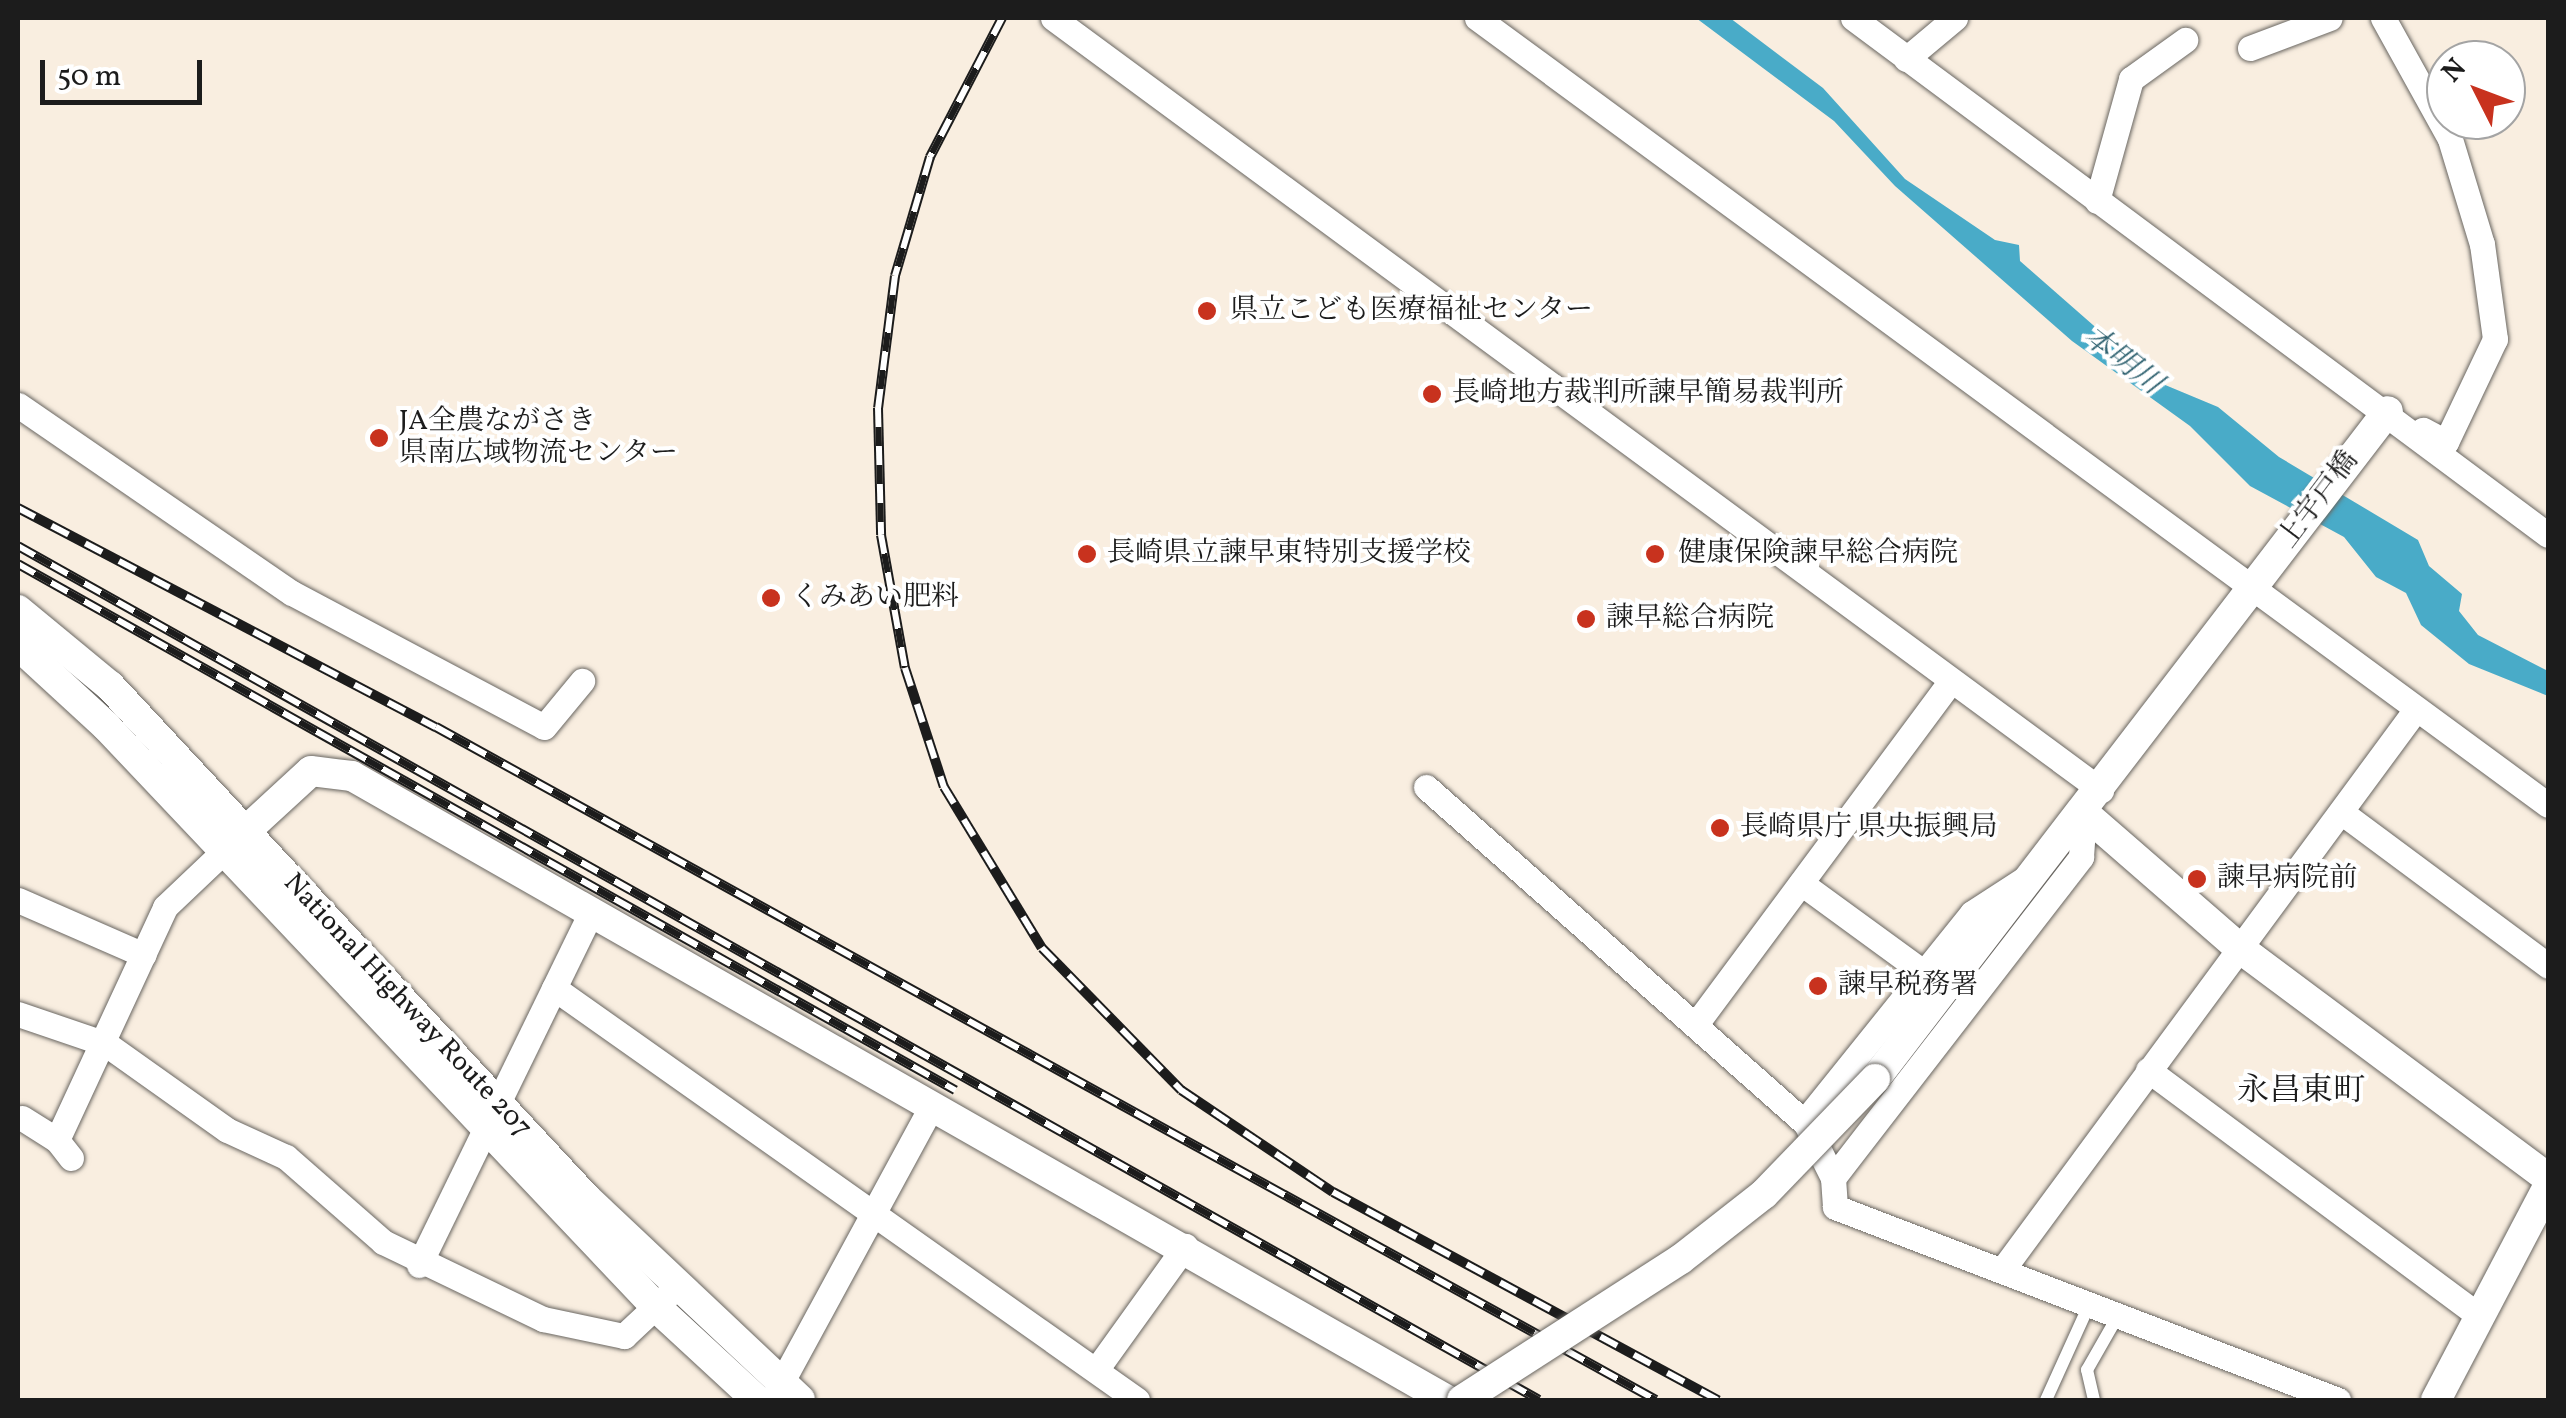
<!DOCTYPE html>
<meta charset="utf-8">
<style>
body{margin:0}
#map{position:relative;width:2566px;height:1418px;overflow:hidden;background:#f9eee0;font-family:Vollkorn,"Noto Serif JP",serif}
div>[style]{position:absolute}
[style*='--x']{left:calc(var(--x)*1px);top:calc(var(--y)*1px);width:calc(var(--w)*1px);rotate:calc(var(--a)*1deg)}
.water>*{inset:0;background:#49abc8}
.roads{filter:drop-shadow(0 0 2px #696661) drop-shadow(0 0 2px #696661)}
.service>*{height:12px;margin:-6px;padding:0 6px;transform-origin:6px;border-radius:6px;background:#fff}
.minor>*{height:25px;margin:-12.5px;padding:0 12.5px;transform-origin:12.5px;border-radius:12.5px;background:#fff}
.tertiary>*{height:30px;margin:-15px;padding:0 15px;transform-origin:15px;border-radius:15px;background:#fff}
.rail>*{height:10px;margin-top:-5px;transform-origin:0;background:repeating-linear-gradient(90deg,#fff 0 19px,#1c1c1c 0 38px);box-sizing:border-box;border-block:2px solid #1c1c1c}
.bridges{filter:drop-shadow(0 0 2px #696661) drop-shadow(0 0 2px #696661)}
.tertiary-bridge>*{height:30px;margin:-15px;padding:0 15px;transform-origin:15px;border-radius:15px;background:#fff}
.dots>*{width:28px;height:28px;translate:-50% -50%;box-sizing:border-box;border:5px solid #fff;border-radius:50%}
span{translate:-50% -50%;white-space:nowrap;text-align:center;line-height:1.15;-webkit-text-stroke:8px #fff;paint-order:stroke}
.poi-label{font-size:28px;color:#1c1c1c}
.left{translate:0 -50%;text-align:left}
.street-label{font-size:28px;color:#1c1c1c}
.water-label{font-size:30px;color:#326472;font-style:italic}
.quarter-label{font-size:32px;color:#1c1c1c}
.frame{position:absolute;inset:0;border:20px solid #1c1c1c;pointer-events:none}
.north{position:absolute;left:2426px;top:40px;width:100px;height:100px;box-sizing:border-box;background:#fff;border:2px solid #a4a4a4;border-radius:50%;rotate:312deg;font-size:28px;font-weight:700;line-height:40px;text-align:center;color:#1c1c1c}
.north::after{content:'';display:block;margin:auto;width:35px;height:45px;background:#c8321e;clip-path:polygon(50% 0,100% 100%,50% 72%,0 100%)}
.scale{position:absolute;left:40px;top:60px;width:162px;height:45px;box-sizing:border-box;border:5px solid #1c1c1c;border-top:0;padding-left:12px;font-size:30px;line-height:35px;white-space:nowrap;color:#1c1c1c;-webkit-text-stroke:8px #fff;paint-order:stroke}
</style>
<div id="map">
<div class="water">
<i style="clip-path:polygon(1696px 18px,1730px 18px,1823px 88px,1905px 179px,1995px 240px,2019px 245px,2020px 261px,2158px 382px,2218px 407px,2279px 457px,2418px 540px,2429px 566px,2462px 594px,2459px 611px,2478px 635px,2548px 671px,2548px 696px,2469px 664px,2421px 625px,2406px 593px,2376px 577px,2344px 537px,2250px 486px,2190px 426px,2072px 341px,1895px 186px,1834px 121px)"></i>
</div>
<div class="roads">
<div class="service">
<i style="--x:2046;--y:1400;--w:107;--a:-65.6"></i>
<i style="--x:2094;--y:1400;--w:31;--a:-103"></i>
<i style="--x:2087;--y:1370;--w:64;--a:-60.3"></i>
</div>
<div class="minor">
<i style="--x:1053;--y:18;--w:1302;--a:36.38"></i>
<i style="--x:1477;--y:18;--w:1329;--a:36.31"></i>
<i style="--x:1853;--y:18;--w:866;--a:36.65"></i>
<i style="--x:2383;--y:18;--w:138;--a:61"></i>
<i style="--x:2450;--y:139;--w:110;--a:73.1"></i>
<i style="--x:2482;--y:244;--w:96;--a:82.2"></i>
<i style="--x:2495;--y:339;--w:114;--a:115.4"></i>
<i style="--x:2446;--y:442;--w:26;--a:-152"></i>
<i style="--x:2250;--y:48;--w:85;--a:-20.6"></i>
<i style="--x:1906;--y:59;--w:64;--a:-39.9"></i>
<i style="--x:2097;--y:201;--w:127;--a:-74.4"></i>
<i style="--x:2131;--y:79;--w:67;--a:-35.8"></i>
<i style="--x:18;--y:405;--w:332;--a:34.5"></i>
<i style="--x:292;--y:593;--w:285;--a:28"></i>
<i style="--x:544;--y:727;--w:60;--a:-50.4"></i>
<i style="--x:1426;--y:787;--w:505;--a:41.55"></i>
<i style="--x:1804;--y:1122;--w:268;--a:-51.2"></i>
<i style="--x:1972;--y:913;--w:61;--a:-32.9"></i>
<i style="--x:2341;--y:812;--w:258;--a:36.6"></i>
<i style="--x:1801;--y:883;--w:155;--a:36.1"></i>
<i style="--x:18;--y:900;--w:137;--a:23.6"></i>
<i style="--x:554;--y:988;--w:714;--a:35.25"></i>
<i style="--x:18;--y:1014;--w:93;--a:18.8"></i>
<i style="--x:106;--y:1044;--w:148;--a:35.4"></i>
<i style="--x:227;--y:1130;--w:65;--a:24.6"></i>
<i style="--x:286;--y:1157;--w:129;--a:41.2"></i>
<i style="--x:383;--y:1242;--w:178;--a:25.7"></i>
<i style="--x:543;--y:1319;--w:83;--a:11.9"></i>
<i style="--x:624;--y:1336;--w:63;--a:-43.1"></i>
<i style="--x:1699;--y:1020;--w:422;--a:-53.4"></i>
<i style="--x:2148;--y:1070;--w:414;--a:36.6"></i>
<i style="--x:22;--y:1118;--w:41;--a:32.2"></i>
<i style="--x:1807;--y:1126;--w:58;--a:63.4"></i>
<i style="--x:1833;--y:1178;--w:29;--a:86"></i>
<i style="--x:1835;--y:1207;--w:539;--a:20.99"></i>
<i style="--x:71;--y:1158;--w:23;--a:-128"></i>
<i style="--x:57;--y:1140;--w:257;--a:-65.1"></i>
<i style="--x:165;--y:907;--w:81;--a:-43.5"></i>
<i style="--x:1833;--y:1178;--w:406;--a:-52.3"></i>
<i style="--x:2081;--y:857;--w:44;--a:-86.1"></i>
<i style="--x:419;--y:1265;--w:393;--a:-64"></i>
<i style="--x:2003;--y:1269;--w:692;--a:-53.58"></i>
<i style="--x:1096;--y:1370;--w:153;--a:-54.3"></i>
<i style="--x:772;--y:1400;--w:336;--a:-61.5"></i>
</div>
<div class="tertiary">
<i style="--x:18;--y:610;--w:119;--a:39.6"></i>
<i style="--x:110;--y:686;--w:699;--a:47.09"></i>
<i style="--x:586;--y:1198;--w:294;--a:43.3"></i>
<i style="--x:18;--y:645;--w:120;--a:42.6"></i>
<i style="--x:106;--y:726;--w:799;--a:46.57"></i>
<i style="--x:655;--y:1306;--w:139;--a:42.7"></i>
<i style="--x:2084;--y:813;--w:204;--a:41"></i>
<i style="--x:2238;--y:947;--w:387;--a:36.7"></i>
<i style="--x:224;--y:851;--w:118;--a:-42.6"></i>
<i style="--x:311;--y:771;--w:41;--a:7"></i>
<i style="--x:352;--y:776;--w:1260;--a:29.68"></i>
<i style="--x:1875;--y:1079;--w:842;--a:-52.48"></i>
<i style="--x:2436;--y:1400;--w:241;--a:-62.3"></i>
</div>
</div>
<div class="rail">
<i style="--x:1002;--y:18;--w:157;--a:117.4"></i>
<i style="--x:930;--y:157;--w:124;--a:106.4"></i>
<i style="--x:895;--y:276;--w:133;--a:97.3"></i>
<i style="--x:878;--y:408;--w:127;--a:88.6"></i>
<i style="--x:881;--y:535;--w:135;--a:79.8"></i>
<i style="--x:905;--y:668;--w:125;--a:71.9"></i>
<i style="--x:944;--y:787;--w:188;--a:58.7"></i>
<i style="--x:1042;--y:948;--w:199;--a:45.6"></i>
<i style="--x:1181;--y:1090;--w:183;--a:33.9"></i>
<i style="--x:1333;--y:1192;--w:438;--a:28.4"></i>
<i style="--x:18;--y:508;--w:472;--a:27.7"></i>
<i style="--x:436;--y:727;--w:1393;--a:28.88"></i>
<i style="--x:18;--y:546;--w:1744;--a:29.31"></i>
<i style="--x:18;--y:564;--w:1075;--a:29.31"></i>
</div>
<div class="bridges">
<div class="tertiary-bridge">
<i style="--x:1462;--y:1400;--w:260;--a:-32.8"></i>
<i style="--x:1681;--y:1259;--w:105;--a:-38.1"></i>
<i style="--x:1764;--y:1194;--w:160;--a:-46"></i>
</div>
</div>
<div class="dots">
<i style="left:1207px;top:311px;background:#c8321e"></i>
<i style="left:1432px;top:394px;background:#c8321e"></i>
<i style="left:379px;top:438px;background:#c8321e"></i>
<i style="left:1087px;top:554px;background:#c8321e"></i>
<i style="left:1655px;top:554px;background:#c8321e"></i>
<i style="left:771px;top:598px;background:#c8321e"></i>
<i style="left:1586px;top:619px;background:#c8321e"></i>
<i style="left:1720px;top:828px;background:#c8321e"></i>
<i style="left:2197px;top:879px;background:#c8321e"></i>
<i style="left:1818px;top:986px;background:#c8321e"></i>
</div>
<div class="poi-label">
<span class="left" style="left:1230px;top:311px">県立こども医療福祉センター</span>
<span class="left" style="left:1452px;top:394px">長崎地方裁判所諫早簡易裁判所</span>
<span class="left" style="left:399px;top:438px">JA全農ながさき<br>県南広域物流センター</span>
<span class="left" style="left:1107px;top:554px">長崎県立諫早東特別支援学校</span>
<span class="left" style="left:1678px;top:554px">健康保険諫早総合病院</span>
<span class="left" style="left:791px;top:598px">くみあい肥料</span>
<span class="left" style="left:1606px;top:619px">諫早総合病院</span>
<span class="left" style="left:1740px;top:828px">長崎県庁 県央振興局</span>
<span class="left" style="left:2217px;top:879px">諫早病院前</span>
<span class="left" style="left:1838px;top:986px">諫早税務署</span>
</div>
<div class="street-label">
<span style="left:2319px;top:500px;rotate:-53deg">上宇戸橋</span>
<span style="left:407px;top:1006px;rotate:47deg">National Highway Route 207</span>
</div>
<div class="water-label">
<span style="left:2122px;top:361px;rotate:38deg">本明川</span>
</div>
<div class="quarter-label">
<span style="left:2301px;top:1092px">永昌東町</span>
</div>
<div class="frame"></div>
<div class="north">N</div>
<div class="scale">50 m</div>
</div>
